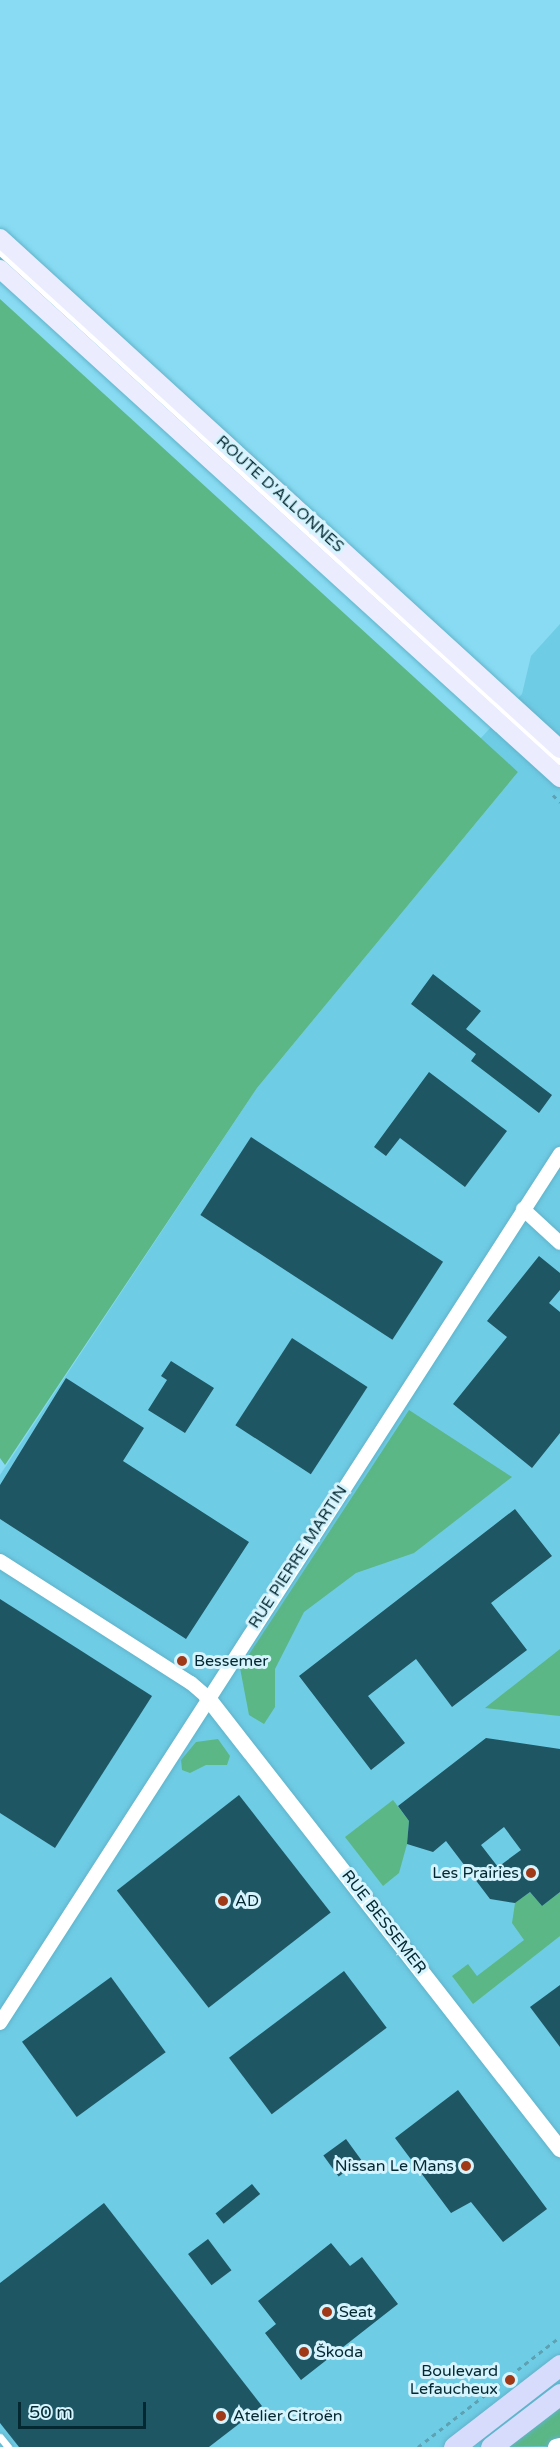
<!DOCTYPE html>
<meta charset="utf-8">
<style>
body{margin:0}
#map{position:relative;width:560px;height:2447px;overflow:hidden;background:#88dbf2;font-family:"Varela Round",sans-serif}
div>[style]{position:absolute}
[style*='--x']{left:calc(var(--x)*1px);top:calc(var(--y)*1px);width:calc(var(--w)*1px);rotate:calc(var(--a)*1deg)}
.built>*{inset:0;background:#6fcce5}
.green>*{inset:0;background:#5bb785}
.building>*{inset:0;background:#1e5664;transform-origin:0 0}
.path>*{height:3px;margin-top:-1.5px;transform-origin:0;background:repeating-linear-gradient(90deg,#5da1b3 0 4.5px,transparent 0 9px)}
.roads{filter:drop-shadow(0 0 2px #60b3ca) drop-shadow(0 0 2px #60b3ca)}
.service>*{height:7px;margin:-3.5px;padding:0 3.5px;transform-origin:3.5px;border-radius:3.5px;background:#fff}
.minor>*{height:14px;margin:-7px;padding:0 7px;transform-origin:7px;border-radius:7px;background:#fff}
.tertiary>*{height:16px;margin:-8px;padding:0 8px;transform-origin:8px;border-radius:8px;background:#fff}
.secondary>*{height:18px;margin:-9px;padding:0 9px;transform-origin:9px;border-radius:9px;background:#ebedfe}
.primary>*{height:21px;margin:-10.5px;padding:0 10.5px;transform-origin:10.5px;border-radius:10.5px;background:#d7dcfc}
.dots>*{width:16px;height:16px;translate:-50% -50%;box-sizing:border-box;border:3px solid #d5f4fd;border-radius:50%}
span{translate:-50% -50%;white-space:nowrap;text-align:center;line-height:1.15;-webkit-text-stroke:6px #d5f4fd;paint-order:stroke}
.street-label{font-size:16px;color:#032831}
.poi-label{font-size:16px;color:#032831}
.left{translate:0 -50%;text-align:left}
.right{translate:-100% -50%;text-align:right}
.scale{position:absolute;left:18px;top:2402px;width:128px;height:27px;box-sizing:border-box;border:3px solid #032831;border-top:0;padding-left:8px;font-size:18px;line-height:21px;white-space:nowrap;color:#032831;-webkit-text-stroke:4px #d5f4fd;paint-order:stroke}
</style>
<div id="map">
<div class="built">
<i style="clip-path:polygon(560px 624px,560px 2447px,0 2447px,0 1475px,257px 1088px,518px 772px,480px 739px,522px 694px,531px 656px)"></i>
</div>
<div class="green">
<i style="clip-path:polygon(0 299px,518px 772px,257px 1088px,5px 1465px,0 1458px)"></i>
<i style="clip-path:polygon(409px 1410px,512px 1477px,414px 1553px,356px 1573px,304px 1612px,275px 1669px,275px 1707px,264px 1724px,249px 1715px,240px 1668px)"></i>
<i style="clip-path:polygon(560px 1649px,560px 1716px,485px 1708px)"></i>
<i style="clip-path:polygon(218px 1739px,230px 1756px,227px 1765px,206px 1765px,190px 1773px,182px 1770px,181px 1760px,196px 1742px)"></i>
<i style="clip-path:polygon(393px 1800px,409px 1821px,407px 1844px,399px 1873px,383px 1886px,345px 1837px)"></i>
<i style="clip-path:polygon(530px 1892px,542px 1906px,560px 1892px,560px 1936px,473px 2004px,452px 1976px,468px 1964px,477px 1976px,524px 1940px,512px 1923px,515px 1903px)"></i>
<i style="clip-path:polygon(560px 2394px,560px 2446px,491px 2447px)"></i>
</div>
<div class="building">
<i style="clip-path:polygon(433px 974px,481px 1011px,466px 1029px,552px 1095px,539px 1113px,471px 1061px,476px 1054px,411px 1004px)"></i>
<i style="clip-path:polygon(429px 1072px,507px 1131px,465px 1187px,400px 1138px,386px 1156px,374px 1147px)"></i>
<i style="left:251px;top:1137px;width:229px;height:93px;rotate:33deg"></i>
<i style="clip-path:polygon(539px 1256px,560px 1273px,560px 1290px,549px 1303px,560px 1312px,560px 1433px,532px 1468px,453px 1404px,507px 1337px,487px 1321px)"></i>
<i style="left:292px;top:1338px;width:90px;height:104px;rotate:33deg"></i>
<i style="clip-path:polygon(171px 1361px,214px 1388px,185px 1433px,148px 1410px,167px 1380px,161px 1376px)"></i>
<i style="clip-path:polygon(66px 1378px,144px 1428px,123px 1461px,249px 1542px,186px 1639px,0 1519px,0 1485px)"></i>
<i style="clip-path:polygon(515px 1509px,552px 1556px,491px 1603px,527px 1650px,452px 1707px,416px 1659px,368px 1696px,405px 1743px,371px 1770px,299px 1676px)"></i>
<i style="clip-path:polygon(0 1599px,152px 1696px,55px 1848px,0 1813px)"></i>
<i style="clip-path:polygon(evenodd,486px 1738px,560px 1749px,560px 1892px,542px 1906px,530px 1892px,515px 1903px,490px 1899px,446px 1841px,433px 1852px,407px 1844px,409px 1821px,398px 1806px,486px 1738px,504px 1827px,521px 1850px,498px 1867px,481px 1845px,504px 1827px)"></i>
<i style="left:239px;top:1795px;width:149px;height:155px;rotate:52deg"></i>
<i style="left:344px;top:1971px;width:71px;height:144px;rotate:53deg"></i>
<i style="left:111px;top:1977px;width:93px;height:110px;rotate:54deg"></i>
<i style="clip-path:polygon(560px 1985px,560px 2047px,530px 2007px)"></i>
<i style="clip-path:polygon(458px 2090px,547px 2209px,503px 2242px,471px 2202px,451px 2213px,395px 2138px)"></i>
<i style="left:346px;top:2139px;width:26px;height:28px;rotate:54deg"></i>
<i style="left:252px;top:2184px;width:13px;height:47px;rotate:51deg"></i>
<i style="clip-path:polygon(104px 2203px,262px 2406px,209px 2447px,19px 2447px,0 2423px,0 2283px)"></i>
<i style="left:208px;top:2239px;width:39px;height:25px;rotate:53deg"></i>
<i style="clip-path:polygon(331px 2243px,350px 2266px,362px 2257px,398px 2304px,301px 2380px,265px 2333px,276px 2324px,258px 2301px)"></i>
</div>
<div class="path">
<i style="--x:553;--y:795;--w:10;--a:45"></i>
<i style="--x:418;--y:2447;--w:180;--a:-37.8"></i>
</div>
<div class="roads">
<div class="service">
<i style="--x:0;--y:252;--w:757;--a:42.32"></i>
<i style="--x:0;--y:2437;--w:13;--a:51"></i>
</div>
<div class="minor">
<i style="--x:523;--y:1209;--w:50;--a:42.6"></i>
<i style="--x:0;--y:1561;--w:227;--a:32.6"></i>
<i style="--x:191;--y:1683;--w:21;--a:41"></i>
<i style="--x:0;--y:2023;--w:1034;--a:-57.2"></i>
</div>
<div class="tertiary">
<i style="--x:207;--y:1697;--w:574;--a:52.01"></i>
<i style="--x:556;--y:2447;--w:4;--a:-14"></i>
</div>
<div class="secondary">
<i style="--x:0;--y:238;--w:758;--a:42.38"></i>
<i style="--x:0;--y:269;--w:757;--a:42.27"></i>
</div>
<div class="primary">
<i style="--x:454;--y:2447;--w:134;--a:-37.7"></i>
<i style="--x:491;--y:2447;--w:87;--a:-37.5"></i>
</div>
</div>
<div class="dots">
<i style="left:182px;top:1661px;background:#a03917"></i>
<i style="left:531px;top:1873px;background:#a03917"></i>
<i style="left:223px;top:1901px;background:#a03917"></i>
<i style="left:466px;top:2166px;background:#a03917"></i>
<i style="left:327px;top:2312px;background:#a03917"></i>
<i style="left:304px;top:2352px;background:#a03917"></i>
<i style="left:510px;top:2380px;background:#a03917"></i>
<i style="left:221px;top:2416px;background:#a03917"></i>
</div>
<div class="street-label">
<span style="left:280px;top:494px;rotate:42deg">ROUTE D'ALLONNES</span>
<span style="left:298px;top:1557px;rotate:-57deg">RUE PIERRE MARTIN</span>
<span style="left:384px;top:1922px;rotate:52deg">RUE BESSEMER</span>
</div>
<div class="poi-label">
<span class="left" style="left:194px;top:1661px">Bessemer</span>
<span class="right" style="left:519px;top:1873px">Les Prairies</span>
<span class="left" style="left:235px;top:1901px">AD</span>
<span class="right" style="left:454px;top:2166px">Nissan Le Mans</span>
<span class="left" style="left:339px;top:2312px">Seat</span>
<span class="left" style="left:316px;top:2352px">Škoda</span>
<span class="right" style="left:498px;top:2380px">Boulevard<br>Lefaucheux</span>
<span class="left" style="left:233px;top:2416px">Atelier Citroën</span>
</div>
<div class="scale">50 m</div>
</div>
